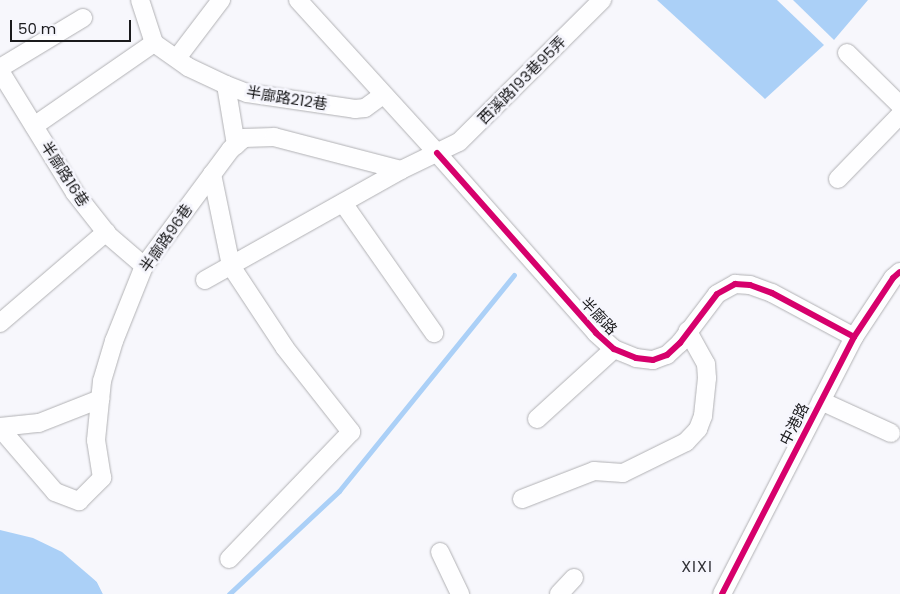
<!DOCTYPE html>
<meta charset="utf-8">
<style>
body{margin:0}
#map{position:relative;width:900px;height:594px;overflow:hidden;background:#f7f7fc;font-family:Poppins,"Noto Sans TC",sans-serif}
div>[style]{position:absolute}
[style*='--x']{left:calc(var(--x)*1px);top:calc(var(--y)*1px);width:calc(var(--w)*1px);rotate:calc(var(--a)*1deg)}
.water>*{inset:0;background:#abd0f7}
.pier>*{inset:0;background:#f7f7fc}
.stream>*{height:5px;margin:-2.5px;padding:0 2.5px;transform-origin:2.5px;border-radius:2.5px;background:#abd0f7}
.roads{filter:drop-shadow(0 0 1px #b1b1b4) drop-shadow(0 0 1px #b1b1b4)}
.minor>*{height:18px;margin:-9px;padding:0 9px;transform-origin:9px;border-radius:9px;background:#fefeff}
.cycleway>*{height:6px;margin:-3px;padding:0 3px;transform-origin:3px;border-radius:3px;background:#d6006c}
span{translate:-50% -50%;white-space:nowrap;text-align:center;line-height:1.15;-webkit-text-stroke:5px #f6f6fd;paint-order:stroke}
.street-label{font-size:15px;color:#1a1a1c}
.neighbourhood-label{font-size:16px;color:#333338;letter-spacing:1px}
.scale{position:absolute;left:10px;top:20px;width:121px;height:22px;box-sizing:border-box;border:2px solid #1a1a1c;border-top:0;padding-left:6px;font-size:15px;line-height:18px;white-space:nowrap;color:#1a1a1c;-webkit-text-stroke:4px #f6f6fd;paint-order:stroke}
</style>
<div id="map">
<div class="water">
<i style="clip-path:polygon(657px 0,777px 0,824px 45px,765px 99px)"></i>
<i style="clip-path:polygon(793px 0,868px 0,834px 40px)"></i>
<i style="clip-path:polygon(0 530px,33px 538px,62px 552px,97px 582px,103px 594px,0 594px)"></i>
</div>
<div class="pier">
<i style="clip-path:polygon(58px 547px,88px 569px,99px 580px,106px 594px,103px 594px,97px 582px,87px 571px)"></i>
</div>
<div class="stream">
<i style="--x:229;--y:594;--w:151;--a:-43.1"></i>
<i style="--x:339;--y:491;--w:278;--a:-51"></i>
</div>
<div class="roads">
<div class="minor">
<i style="--x:140;--y:0;--w:45;--a:72"></i>
<i style="--x:154;--y:43;--w:42;--a:35.2"></i>
<i style="--x:188;--y:67;--w:42;--a:25.3"></i>
<i style="--x:226;--y:85;--w:22;--a:21"></i>
<i style="--x:247;--y:93;--w:109;--a:8.4"></i>
<i style="--x:355;--y:109;--w:10;--a:-6"></i>
<i style="--x:365;--y:108;--w:22;--a:-36"></i>
<i style="--x:298;--y:0;--w:207;--a:47.7"></i>
<i style="--x:437;--y:153;--w:240;--a:48.5"></i>
<i style="--x:596;--y:333;--w:24;--a:42"></i>
<i style="--x:614;--y:349;--w:24;--a:22"></i>
<i style="--x:636;--y:358;--w:17;--a:7"></i>
<i style="--x:653;--y:360;--w:15;--a:-20"></i>
<i style="--x:667;--y:355;--w:18;--a:-43"></i>
<i style="--x:680;--y:343;--w:61;--a:-52.9"></i>
<i style="--x:717;--y:294;--w:21;--a:-29"></i>
<i style="--x:735;--y:284;--w:15;--a:4"></i>
<i style="--x:750;--y:285;--w:23;--a:20"></i>
<i style="--x:772;--y:293;--w:93;--a:28.2"></i>
<i style="--x:847;--y:53;--w:74;--a:44.5"></i>
<i style="--x:177;--y:58;--w:73;--a:-52.8"></i>
<i style="--x:0;--y:68;--w:97;--a:-31.1"></i>
<i style="--x:0;--y:71;--w:143;--a:58.4"></i>
<i style="--x:75;--y:193;--w:53;--a:51.8"></i>
<i style="--x:108;--y:235;--w:48;--a:40.7"></i>
<i style="--x:226;--y:85;--w:61;--a:80.5"></i>
<i style="--x:34;--y:126;--w:146;--a:-34.7"></i>
<i style="--x:212;--y:174;--w:94;--a:78.3"></i>
<i style="--x:231;--y:266;--w:98;--a:56.6"></i>
<i style="--x:285;--y:348;--w:107;--a:51.8"></i>
<i style="--x:351;--y:432;--w:176;--a:133.8"></i>
<i style="--x:838;--y:179;--w:89;--a:-45.9"></i>
<i style="--x:343;--y:203;--w:159;--a:55"></i>
<i style="--x:205;--y:280;--w:225;--a:-29.3"></i>
<i style="--x:401;--y:170;--w:64;--a:-25.8"></i>
<i style="--x:459;--y:142;--w:202;--a:-44.8"></i>
<i style="--x:0;--y:323;--w:140;--a:-40.6"></i>
<i style="--x:821;--y:401;--w:77;--a:24.6"></i>
<i style="--x:537;--y:419;--w:104;--a:-42.3"></i>
<i style="--x:0;--y:427;--w:39;--a:-6"></i>
<i style="--x:39;--y:423;--w:66;--a:-21.5"></i>
<i style="--x:0;--y:428;--w:84;--a:49.3"></i>
<i style="--x:55;--y:492;--w:26;--a:21"></i>
<i style="--x:79;--y:501;--w:33;--a:-45"></i>
<i style="--x:102;--y:478;--w:38;--a:-99"></i>
<i style="--x:96;--y:440;--w:59;--a:-84.2"></i>
<i style="--x:102;--y:381;--w:42;--a:-73.3"></i>
<i style="--x:114;--y:341;--w:81;--a:-68.2"></i>
<i style="--x:144;--y:266;--w:146;--a:-53.4"></i>
<i style="--x:231;--y:149;--w:17;--a:-40"></i>
<i style="--x:244;--y:138;--w:30;--a:-2"></i>
<i style="--x:274;--y:137;--w:131;--a:14.6"></i>
<i style="--x:522;--y:499;--w:77;--a:-21.3"></i>
<i style="--x:594;--y:471;--w:29;--a:4"></i>
<i style="--x:623;--y:473;--w:70;--a:-26.2"></i>
<i style="--x:686;--y:442;--w:18;--a:-47"></i>
<i style="--x:698;--y:429;--w:14;--a:-69"></i>
<i style="--x:703;--y:416;--w:38;--a:-84"></i>
<i style="--x:707;--y:378;--w:14;--a:-94"></i>
<i style="--x:706;--y:364;--w:38;--a:-119"></i>
<i style="--x:440;--y:552;--w:47;--a:64.5"></i>
<i style="--x:559;--y:594;--w:22;--a:-47"></i>
<i style="--x:722;--y:594;--w:289;--a:-62.8"></i>
<i style="--x:854;--y:337;--w:71;--a:-56.5"></i>
<i style="--x:893;--y:278;--w:9;--a:-41"></i>
</div>
</div>
<div class="cycleway">
<i style="--x:437;--y:153;--w:240;--a:48.5"></i>
<i style="--x:596;--y:333;--w:24;--a:42"></i>
<i style="--x:614;--y:349;--w:24;--a:22"></i>
<i style="--x:636;--y:358;--w:17;--a:7"></i>
<i style="--x:653;--y:360;--w:15;--a:-20"></i>
<i style="--x:667;--y:355;--w:18;--a:-43"></i>
<i style="--x:680;--y:343;--w:61;--a:-52.9"></i>
<i style="--x:717;--y:294;--w:21;--a:-29"></i>
<i style="--x:735;--y:284;--w:15;--a:4"></i>
<i style="--x:750;--y:285;--w:23;--a:20"></i>
<i style="--x:772;--y:293;--w:93;--a:28.2"></i>
<i style="--x:722;--y:594;--w:289;--a:-62.8"></i>
<i style="--x:854;--y:337;--w:71;--a:-56.5"></i>
<i style="--x:893;--y:278;--w:9;--a:-41"></i>
</div>
<div class="street-label">
<span style="left:522px;top:80px;rotate:-45deg">西溪路193巷95弄</span>
<span style="left:287px;top:98px;rotate:9deg">半廍路212巷</span>
<span style="left:65px;top:174px;rotate:57deg">半廍路16巷</span>
<span style="left:166px;top:238px;rotate:-55deg">半廍路96巷</span>
<span style="left:599px;top:316px;rotate:46deg">半廍路</span>
<span style="left:794px;top:424px;rotate:-63deg">中港路</span>
</div>
<div class="neighbourhood-label">
<span style="left:697px;top:567px">XIXI</span>
</div>
<div class="scale">50 m</div>
</div>
